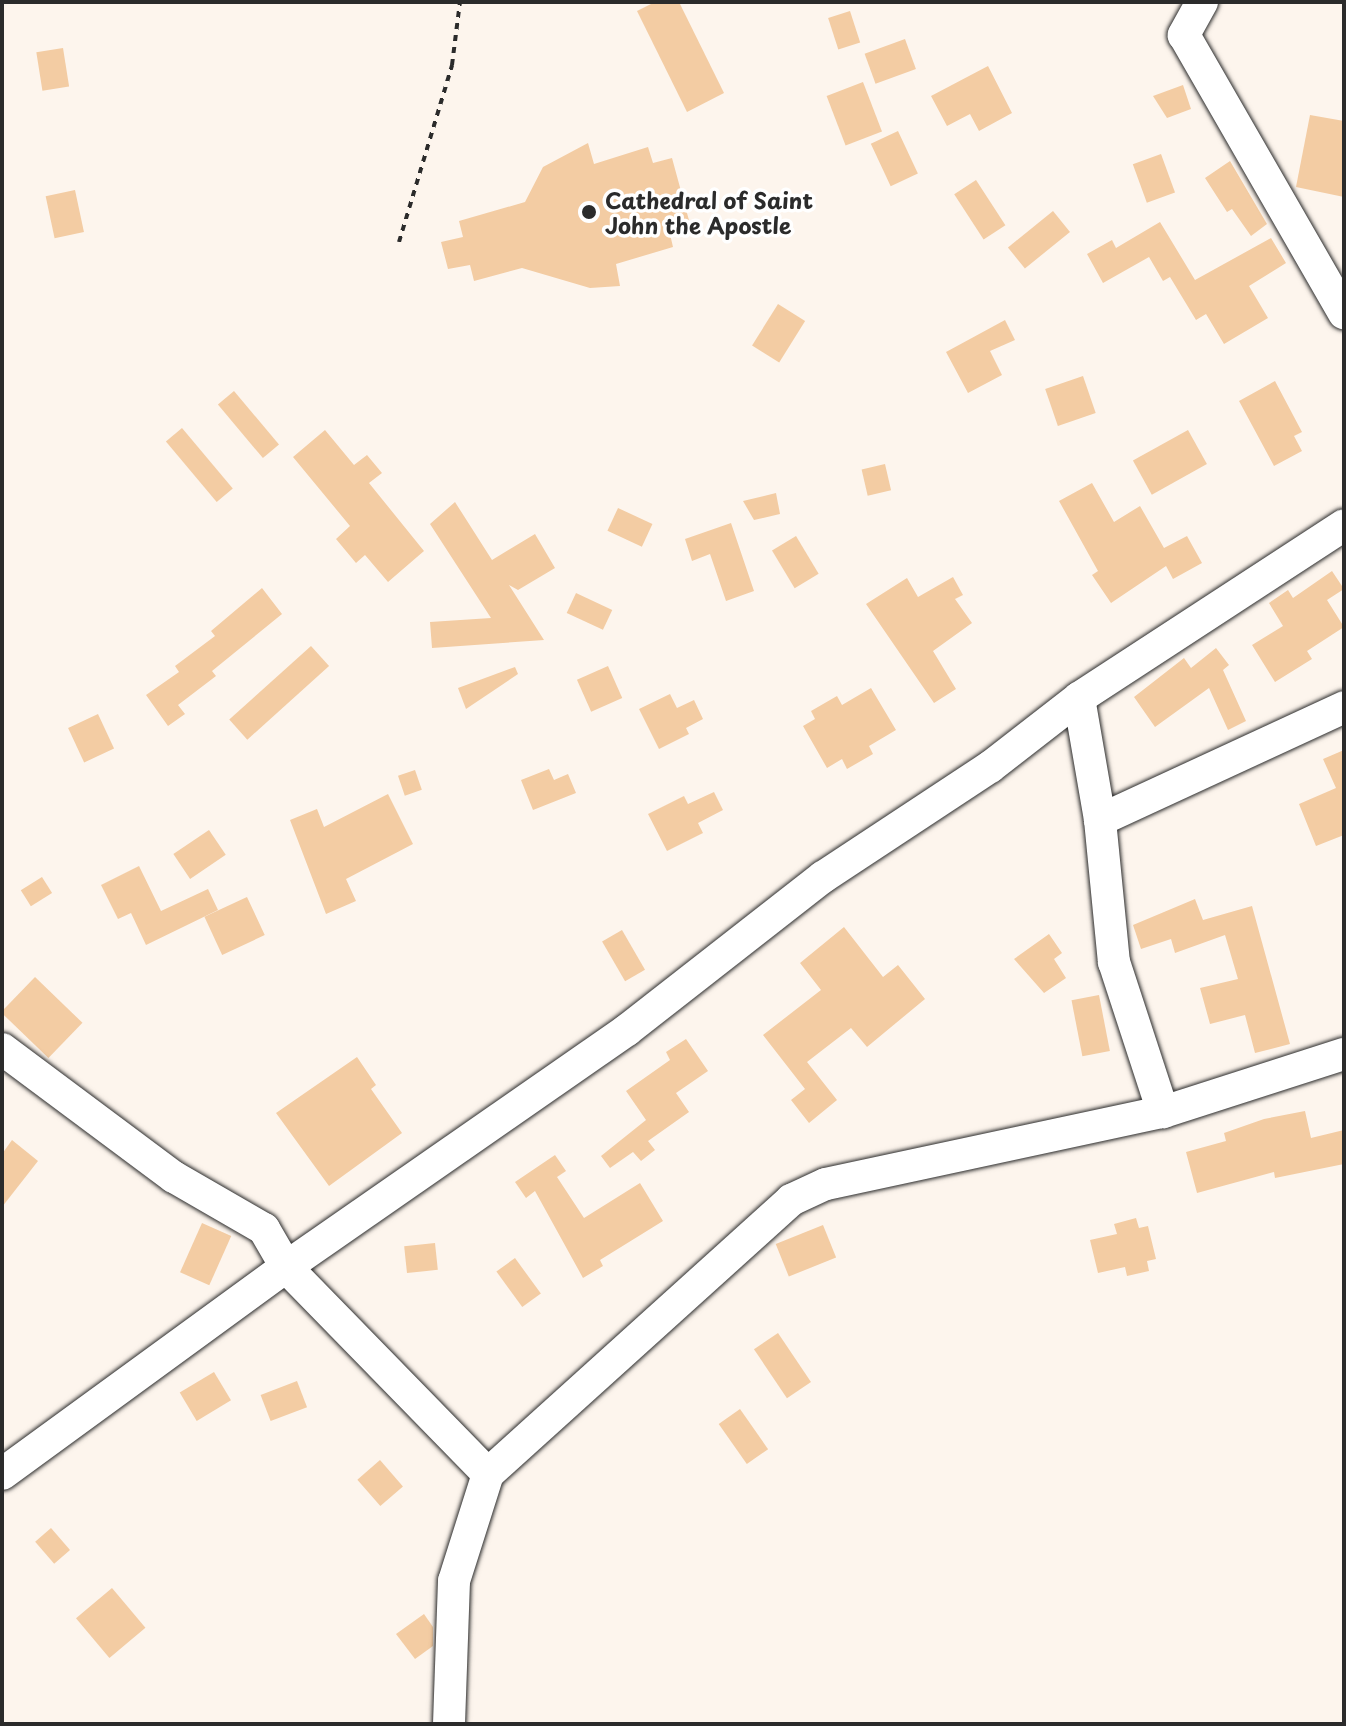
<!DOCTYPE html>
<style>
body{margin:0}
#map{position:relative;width:1346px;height:1726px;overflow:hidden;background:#fdf5ed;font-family:"Playpen Sans",sans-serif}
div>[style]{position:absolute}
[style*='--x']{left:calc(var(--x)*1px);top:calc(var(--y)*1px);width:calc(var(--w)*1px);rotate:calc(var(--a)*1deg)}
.building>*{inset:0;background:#f3cca3;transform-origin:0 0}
.path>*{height:4px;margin-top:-2px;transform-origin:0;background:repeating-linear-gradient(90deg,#2b2b2b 0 6px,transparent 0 12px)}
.roads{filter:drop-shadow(0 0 2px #2b2b2b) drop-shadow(0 0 2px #2b2b2b)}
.minor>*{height:32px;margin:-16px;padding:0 16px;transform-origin:16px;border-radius:16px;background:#fff}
.dots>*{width:22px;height:22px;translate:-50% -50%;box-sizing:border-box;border:4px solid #fff;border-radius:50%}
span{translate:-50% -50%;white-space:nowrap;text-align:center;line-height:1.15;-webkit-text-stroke:7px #fff;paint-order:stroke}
.poi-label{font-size:22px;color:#2b2b2b;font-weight:700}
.left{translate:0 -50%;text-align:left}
.frame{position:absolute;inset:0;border:4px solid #2b2b2b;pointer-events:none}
</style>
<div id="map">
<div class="building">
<i style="clip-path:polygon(655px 2px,679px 2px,724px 93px,687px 112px,637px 11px)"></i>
<i style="left:850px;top:11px;width:33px;height:23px;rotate:72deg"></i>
<i style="left:905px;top:39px;width:32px;height:43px;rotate:70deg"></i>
<i style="left:63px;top:48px;width:39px;height:27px;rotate:81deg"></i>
<i style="clip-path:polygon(988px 66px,1012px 113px,979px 131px,970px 114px,947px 126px,931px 96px)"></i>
<i style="left:863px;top:82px;width:53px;height:39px;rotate:69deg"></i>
<i style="clip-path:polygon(1183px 85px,1191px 109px,1167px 118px,1153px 96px)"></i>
<i style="clip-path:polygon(1310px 115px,1344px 121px,1344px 197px,1296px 187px)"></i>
<i style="left:898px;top:131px;width:47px;height:30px;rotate:65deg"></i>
<i style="clip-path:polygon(588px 143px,594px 164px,648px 147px,653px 163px,672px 158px,690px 224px,669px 230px,673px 247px,616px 264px,620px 286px,590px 288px,522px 268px,474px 281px,470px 265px,448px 269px,441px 242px,463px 237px,459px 221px,525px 202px,543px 167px)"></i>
<i style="left:1161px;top:154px;width:41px;height:30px;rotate:70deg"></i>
<i style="clip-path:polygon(1230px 161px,1267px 224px,1251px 236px,1232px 209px,1227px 212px,1205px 178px)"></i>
<i style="left:976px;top:180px;width:54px;height:26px;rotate:57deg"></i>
<i style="left:75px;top:190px;width:43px;height:30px;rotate:78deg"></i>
<i style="left:1053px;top:211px;width:27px;height:58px;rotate:51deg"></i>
<i style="clip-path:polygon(1160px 222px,1195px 280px,1271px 238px,1286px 263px,1249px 286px,1268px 318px,1224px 344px,1206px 314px,1196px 320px,1170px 277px,1163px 281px,1149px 257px,1103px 283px,1087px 254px,1112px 240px,1116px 248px)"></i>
<i style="left:778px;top:304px;width:32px;height:49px;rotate:32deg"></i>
<i style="clip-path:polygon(1005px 320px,1015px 340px,990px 351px,1002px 375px,968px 393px,946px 352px)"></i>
<i style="left:1083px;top:376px;width:39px;height:40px;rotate:71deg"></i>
<i style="clip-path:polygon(1275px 381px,1302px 432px,1294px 436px,1302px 451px,1274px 466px,1239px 401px)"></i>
<i style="left:234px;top:391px;width:70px;height:21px;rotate:50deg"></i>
<i style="left:182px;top:428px;width:79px;height:21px;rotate:50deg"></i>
<i style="clip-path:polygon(325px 430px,354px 465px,367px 455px,382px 473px,369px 483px,424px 551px,388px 582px,365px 555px,356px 563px,336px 539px,350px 526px,293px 457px)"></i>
<i style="left:1188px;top:430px;width:39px;height:63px;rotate:61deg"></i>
<i style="left:885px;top:464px;width:27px;height:24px;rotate:77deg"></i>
<i style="clip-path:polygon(1092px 483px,1114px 522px,1140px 506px,1164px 548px,1187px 536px,1202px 563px,1173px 579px,1166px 566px,1111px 603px,1092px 575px,1098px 571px,1059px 501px)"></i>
<i style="clip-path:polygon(776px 493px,780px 514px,754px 520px,743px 501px)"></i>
<i style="clip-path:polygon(455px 502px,492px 560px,535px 534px,555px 568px,518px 590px,509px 585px,544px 640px,432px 648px,430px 622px,491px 618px,430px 524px)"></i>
<i style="left:618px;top:508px;width:38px;height:25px;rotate:25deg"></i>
<i style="clip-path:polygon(731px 523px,754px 591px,726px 601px,710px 554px,692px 561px,685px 539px)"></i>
<i style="left:796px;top:536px;width:44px;height:28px;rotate:59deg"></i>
<i style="clip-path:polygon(1332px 571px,1344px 589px,1327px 600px,1344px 627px,1307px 651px,1312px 659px,1275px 682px,1252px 645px,1283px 626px,1269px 603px,1288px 590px,1293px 598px)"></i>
<i style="clip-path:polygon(953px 577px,963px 595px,955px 599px,972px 623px,933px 651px,956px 689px,934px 703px,866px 604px,907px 578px,918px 597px)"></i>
<i style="clip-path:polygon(262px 588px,282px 614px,212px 671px,216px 676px,178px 705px,185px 714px,168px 726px,146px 695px,179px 672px,175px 666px,215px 636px,211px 631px)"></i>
<i style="left:576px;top:593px;width:40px;height:22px;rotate:25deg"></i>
<i style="left:311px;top:646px;width:27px;height:110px;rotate:48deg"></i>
<i style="clip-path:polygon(1216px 648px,1229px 665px,1223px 670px,1246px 721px,1228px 730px,1209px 688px,1155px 727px,1134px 697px,1184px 658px,1191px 668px)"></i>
<i style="left:608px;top:666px;width:35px;height:34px;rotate:66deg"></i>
<i style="clip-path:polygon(515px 667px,518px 674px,466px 709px,458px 688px)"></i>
<i style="clip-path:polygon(871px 688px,896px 730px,869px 746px,873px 754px,847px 769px,842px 759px,827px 768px,803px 726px,815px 719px,811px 711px,837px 696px,842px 705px)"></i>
<i style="clip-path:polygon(670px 694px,677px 708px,694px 700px,703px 719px,686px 728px,689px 734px,659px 749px,639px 709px)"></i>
<i style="left:98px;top:714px;width:38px;height:33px;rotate:65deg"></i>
<i style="clip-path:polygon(1344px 750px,1344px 835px,1316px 846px,1299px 804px,1336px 788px,1323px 759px)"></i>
<i style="clip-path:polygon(549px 769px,554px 780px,568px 774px,576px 793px,533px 810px,521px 780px)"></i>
<i style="left:415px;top:770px;width:21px;height:18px;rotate:71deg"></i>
<i style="clip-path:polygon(714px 792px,723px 810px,698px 823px,703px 833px,667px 851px,648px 814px,684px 796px,688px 804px)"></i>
<i style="clip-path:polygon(388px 794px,413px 844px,346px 879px,356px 901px,326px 914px,290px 820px,317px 809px,324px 827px)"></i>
<i style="left:209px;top:830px;width:30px;height:43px;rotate:56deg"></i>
<i style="clip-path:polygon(139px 866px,161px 911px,208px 889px,218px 910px,146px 945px,131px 913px,118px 919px,101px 885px)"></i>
<i style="left:42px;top:877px;width:19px;height:25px;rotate:58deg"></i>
<i style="left:247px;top:897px;width:42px;height:47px;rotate:65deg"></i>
<i style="clip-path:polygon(1195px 899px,1203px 920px,1252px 906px,1290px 1044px,1255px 1053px,1245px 1015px,1210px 1024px,1200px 988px,1238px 979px,1225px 935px,1175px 953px,1171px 939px,1141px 949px,1133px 925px)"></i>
<i style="clip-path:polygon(844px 927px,883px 977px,898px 965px,925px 999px,867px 1047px,851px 1028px,807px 1062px,837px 1100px,809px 1123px,791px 1100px,805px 1089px,763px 1035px,821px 990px,800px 963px)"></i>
<i style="left:622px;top:930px;width:46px;height:23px;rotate:60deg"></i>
<i style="clip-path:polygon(1049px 934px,1062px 953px,1054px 959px,1066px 978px,1044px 993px,1014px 959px)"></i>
<i style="left:35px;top:977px;width:66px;height:49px;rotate:44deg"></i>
<i style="left:1099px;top:995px;width:57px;height:28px;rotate:79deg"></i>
<i style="clip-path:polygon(686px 1039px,708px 1071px,676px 1093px,689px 1112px,648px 1141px,655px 1150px,641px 1161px,633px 1152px,610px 1168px,601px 1156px,646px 1120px,626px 1091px,670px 1060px,666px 1052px)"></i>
<i style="clip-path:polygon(357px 1057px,376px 1085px,371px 1089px,402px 1133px,329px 1186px,276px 1113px)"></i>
<i style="clip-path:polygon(1305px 1111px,1311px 1138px,1344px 1130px,1344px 1164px,1275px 1178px,1274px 1172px,1197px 1193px,1186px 1152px,1226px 1141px,1224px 1133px,1264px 1119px)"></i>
<i style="clip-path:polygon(12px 1140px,38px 1161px,2px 1207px,2px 1154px)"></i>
<i style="clip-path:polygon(555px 1155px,566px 1171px,557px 1177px,584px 1218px,640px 1183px,663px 1221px,600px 1260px,603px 1266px,583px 1278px,535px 1191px,526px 1198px,515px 1182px)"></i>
<i style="clip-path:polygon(1136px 1218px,1139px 1228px,1148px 1226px,1156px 1259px,1147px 1261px,1149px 1271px,1127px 1276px,1125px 1267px,1098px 1273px,1090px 1240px,1117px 1234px,1114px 1224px)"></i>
<i style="left:202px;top:1223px;width:32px;height:54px;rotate:24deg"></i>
<i style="left:823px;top:1225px;width:35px;height:51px;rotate:68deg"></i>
<i style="left:435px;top:1243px;width:27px;height:31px;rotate:84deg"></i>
<i style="left:515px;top:1258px;width:44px;height:23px;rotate:54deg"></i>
<i style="left:778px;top:1333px;width:59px;height:29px;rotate:56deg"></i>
<i style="left:214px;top:1372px;width:33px;height:40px;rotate:59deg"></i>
<i style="left:297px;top:1381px;width:28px;height:39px;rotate:69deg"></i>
<i style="left:740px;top:1409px;width:49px;height:26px;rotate:55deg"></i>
<i style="left:380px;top:1460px;width:35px;height:30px;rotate:49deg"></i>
<i style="left:51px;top:1528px;width:29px;height:21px;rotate:49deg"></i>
<i style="left:112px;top:1588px;width:52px;height:47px;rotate:50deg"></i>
<i style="clip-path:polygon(424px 1614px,433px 1627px,433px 1646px,415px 1659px,396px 1634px)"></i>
</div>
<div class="path">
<i style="--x:399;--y:242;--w:185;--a:-73.3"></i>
<i style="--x:452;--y:65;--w:64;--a:-82.8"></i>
</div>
<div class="roads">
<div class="minor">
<i style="--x:1202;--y:2;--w:38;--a:119"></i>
<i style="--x:1184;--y:35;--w:321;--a:60.1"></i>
<i style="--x:1079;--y:698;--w:124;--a:80.2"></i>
<i style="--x:1100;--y:820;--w:143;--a:84.4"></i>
<i style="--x:1114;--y:962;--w:158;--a:71.9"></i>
<i style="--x:1100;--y:820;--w:269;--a:-24.8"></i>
<i style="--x:2;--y:1049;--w:214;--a:36.7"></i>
<i style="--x:174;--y:1177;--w:104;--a:30"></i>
<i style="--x:264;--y:1229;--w:44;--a:59.9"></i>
<i style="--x:286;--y:1267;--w:289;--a:45.7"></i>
<i style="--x:2;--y:1474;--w:351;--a:-36.1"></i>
<i style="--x:286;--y:1267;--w:415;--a:-34.8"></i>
<i style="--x:627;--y:1030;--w:249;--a:-38"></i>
<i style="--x:823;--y:877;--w:200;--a:-33.4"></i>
<i style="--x:990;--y:767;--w:113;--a:-37.8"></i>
<i style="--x:1079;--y:698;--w:316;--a:-33.1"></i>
<i style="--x:449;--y:1724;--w:143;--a:-88"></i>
<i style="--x:454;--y:1581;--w:112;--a:-72.4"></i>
<i style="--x:488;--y:1474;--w:409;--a:-42.1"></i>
<i style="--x:791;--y:1200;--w:38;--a:-25"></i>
<i style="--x:826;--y:1184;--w:345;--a:-12.1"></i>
<i style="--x:1163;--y:1112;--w:190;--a:-17.8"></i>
</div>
</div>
<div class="dots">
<i style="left:589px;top:212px;background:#2b2b2b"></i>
</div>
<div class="poi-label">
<span class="left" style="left:605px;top:212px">Cathedral of Saint<br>John the Apostle</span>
</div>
<div class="frame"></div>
</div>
